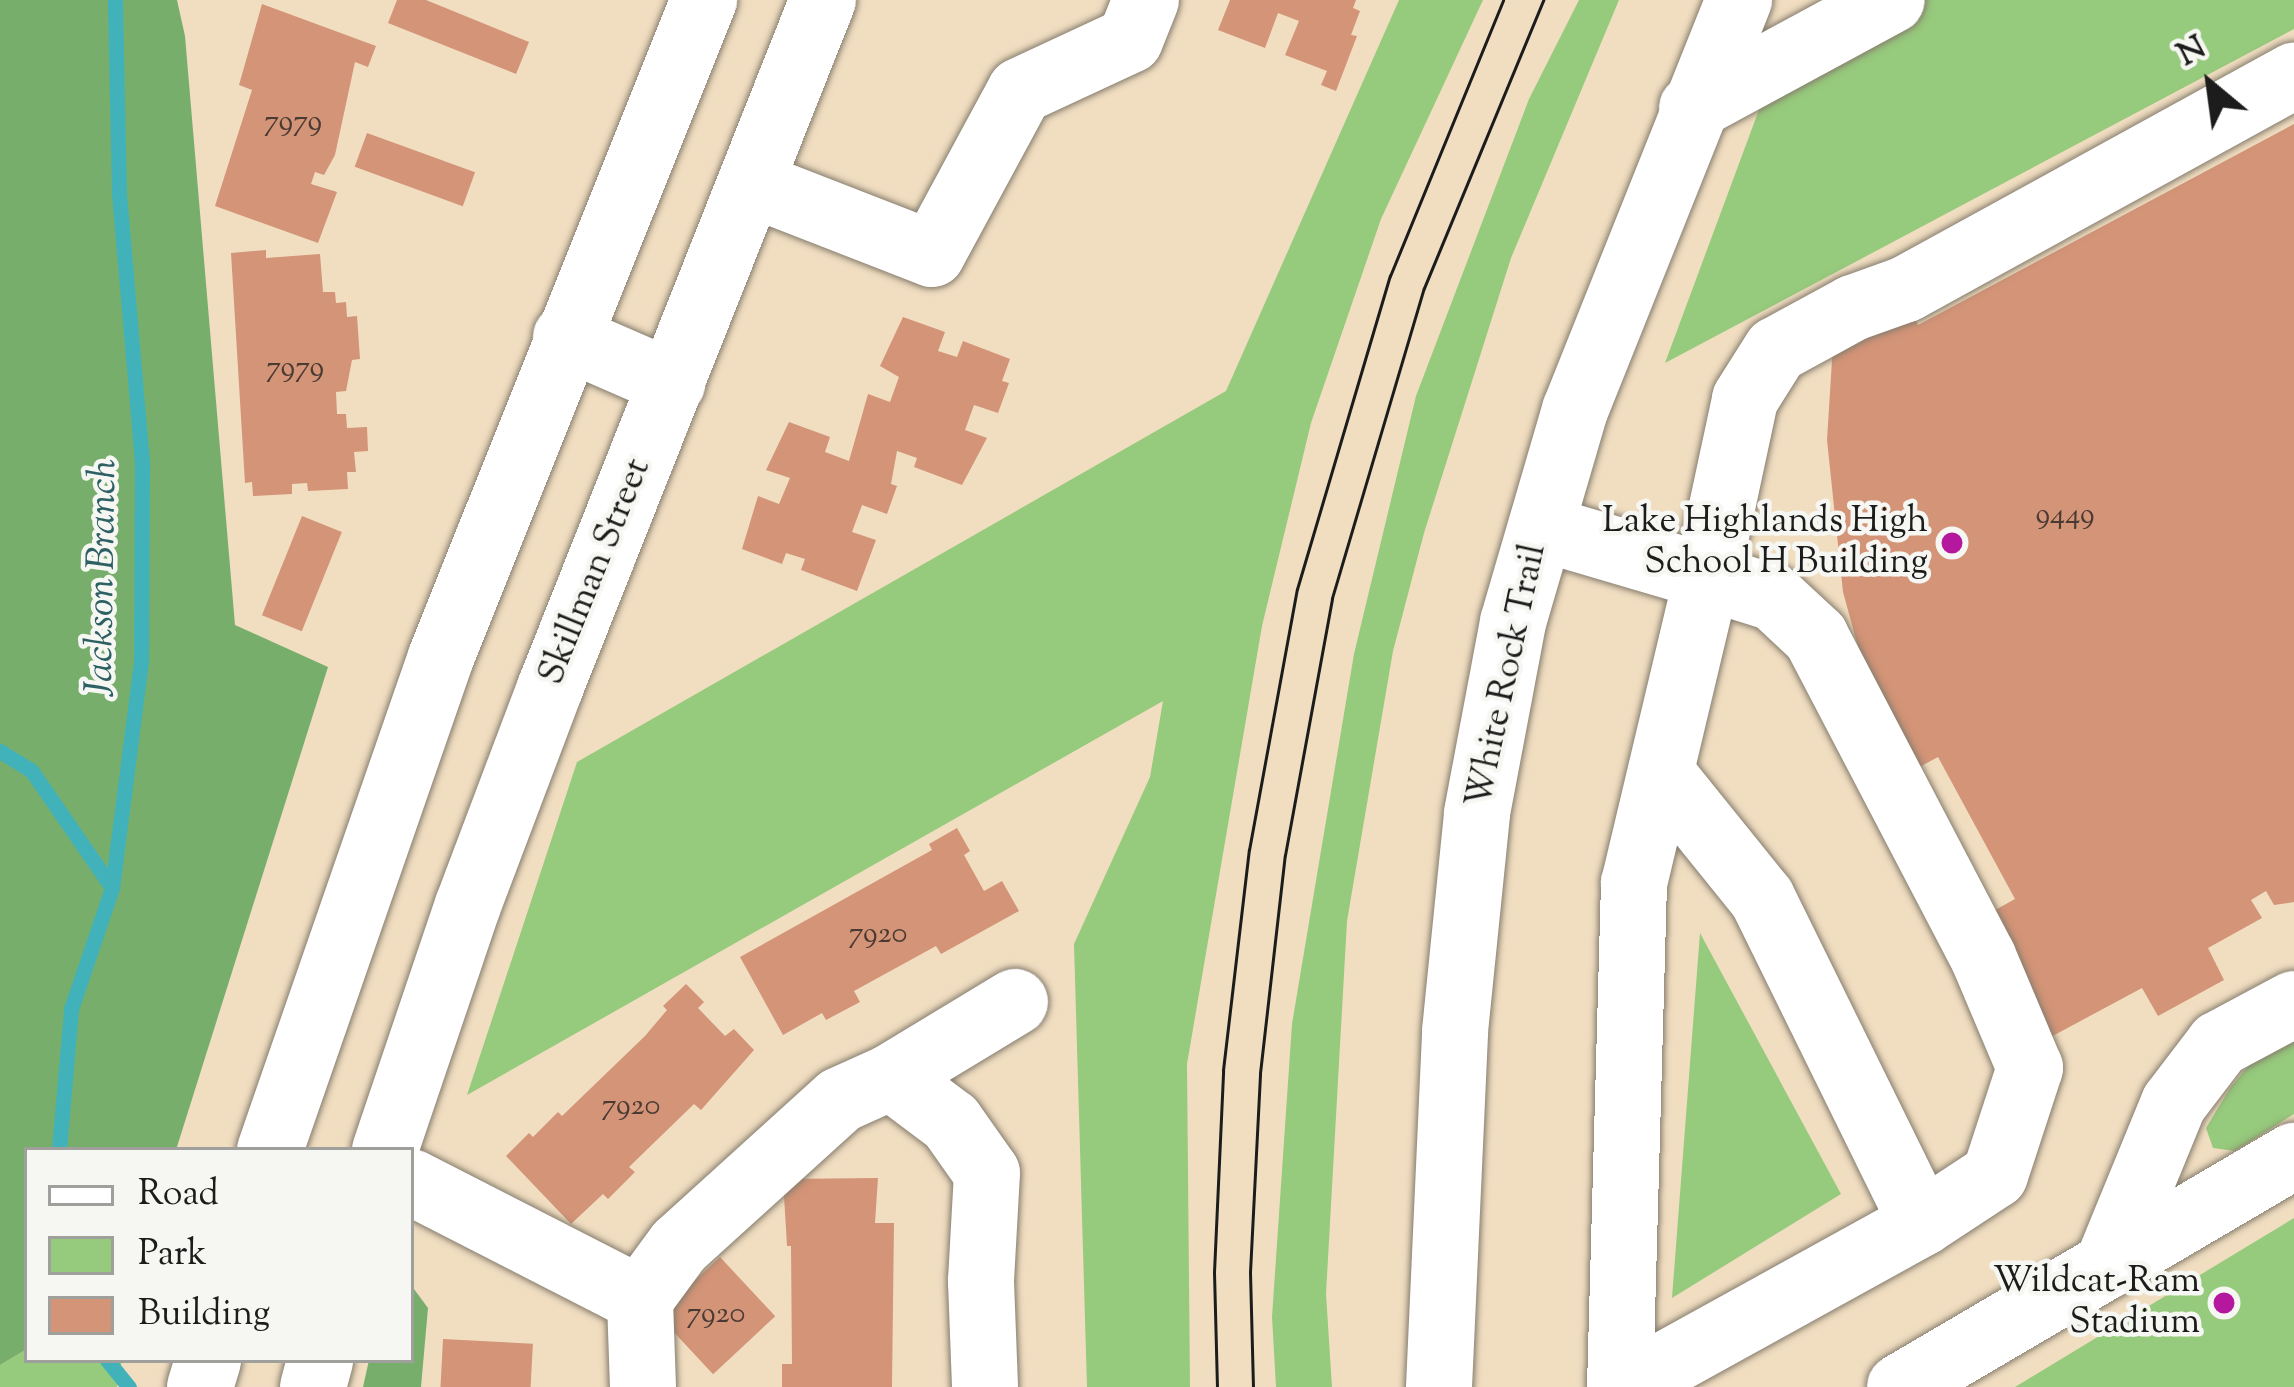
<!DOCTYPE html>
<style>
body{margin:0}
#map{position:relative;width:2294px;height:1387px;overflow:hidden;background:#f1dec1;font-family:"Sorts Mill Goudy",serif}
div>[style]{position:absolute}
[style*='--x']{left:calc(var(--x)*1px);top:calc(var(--y)*1px);width:calc(var(--w)*1px);rotate:calc(var(--a)*1deg)}
.green>*{inset:0;background:#96ca7c}
.forest>*{inset:0;background:#78ae6c}
.stream>*{height:15px;margin:-7.5px;padding:0 7.5px;transform-origin:7.5px;border-radius:7.5px;background:#42b2ba}
.building>*{inset:0;background:#d39477;transform-origin:0 0}
.roads{filter:drop-shadow(0 0 3px #867d6e) drop-shadow(0 0 3px #867d6e)}
.minor>*{height:66px;margin:-33px;padding:0 33px;transform-origin:33px;border-radius:33px;background:#fff}
.major>*{height:66px;margin:-33px;padding:0 33px;transform-origin:33px;border-radius:33px;background:#fff}
.tram>*{height:3px;margin:-1.5px;padding:0 1.5px;transform-origin:1.5px;border-radius:1.5px;background:#1c1c1c}
.dots>*{width:33px;height:33px;translate:-50% -50%;box-sizing:border-box;border:6px solid #f6f6f2;border-radius:50%}
span{translate:-50% -50%;white-space:nowrap;text-align:center;line-height:1.15;-webkit-text-stroke:9px #f6f6f2;paint-order:stroke}
.number-label{font-size:30px;color:#4a3a33}
.number-label span{-webkit-text-stroke-width:0}
.poi-label{font-size:36px;color:#1c1c1c}
.right{translate:-100% -50%;text-align:right}
.street-label{font-size:36px;color:#1c1c1c}
.water-label{font-size:39px;color:#2d6063;font-style:italic}
.legend{position:absolute;left:24px;top:1147px;width:390px;height:216px;box-sizing:border-box;background:#f6f6f2;border:3px solid #9f9f9c;margin:0;padding:15px 21px;list-style:none;font-size:36px;color:#1c1c1c}
.legend li{display:flex;align-items:center;gap:24px;height:60px}
.legend b{width:60px;border:3px solid #9f9f9c}
.north{position:absolute;left:2150px;top:24px;width:120px;height:120px;-webkit-text-stroke:9px #f6f6f2;paint-order:stroke;rotate:331deg;font-size:33px;font-weight:700;line-height:48px;text-align:center;color:#1c1c1c}
.north::after{content:'';display:block;margin:auto;width:42px;height:54px;background:#1c1c1c;clip-path:polygon(50% 0,100% 100%,50% 72%,0 100%)}
</style>
<div id="map">
<div class="green">
<i style="clip-path:polygon(1399px 0,1483px 0,1381px 219px,1311px 423px,1262px 626px,1187px 1064px,1190px 1387px,1087px 1387px,1074px 944px,1150px 777px,1163px 701px,467px 1095px,577px 762px,1226px 391px)"></i>
<i style="clip-path:polygon(1579px 0,1619px 0,1511px 258px,1424px 533px,1393px 651px,1347px 921px,1326px 1294px,1332px 1387px,1276px 1387px,1272px 1317px,1292px 1024px,1354px 654px,1416px 396px,1529px 99px)"></i>
<i style="clip-path:polygon(1915px 0,2294px 0,2294px 29px,1665px 363px,1770px 80px)"></i>
<i style="clip-path:polygon(1700px 933px,1841px 1194px,1672px 1298px)"></i>
<i style="clip-path:polygon(2294px 1035px,2294px 1114px,2235px 1151px,2213px 1148px,2206px 1128px,2230px 1088px,2250px 1064px)"></i>
<i style="clip-path:polygon(2294px 1218px,2294px 1387px,2015px 1387px)"></i>
<i style="clip-path:polygon(27px 1349px,27px 1360px,122px 1360px,117px 1387px,0 1387px,0 1365px)"></i>
</div>
<div class="forest">
<i style="clip-path:polygon(0 0,177px 0,185px 36px,235px 625px,328px 667px,176px 1150px,27px 1150px,27px 1349px,0 1365px)"></i>
<i style="clip-path:polygon(411px 1285px,428px 1308px,421px 1387px,363px 1387px,369px 1360px,411px 1360px)"></i>
</div>
<div class="stream">
<i style="--x:0;--y:751;--w:36;--a:32"></i>
<i style="--x:31;--y:770;--w:143;--a:55.5"></i>
<i style="--x:59;--y:1150;--w:142;--a:-85.1"></i>
<i style="--x:71;--y:1009;--w:128;--a:-71.3"></i>
<i style="--x:112;--y:888;--w:228;--a:-82.7"></i>
<i style="--x:141;--y:662;--w:200;--a:-89.7"></i>
<i style="--x:142;--y:462;--w:270;--a:-94.9"></i>
<i style="--x:119;--y:193;--w:193;--a:-91.2"></i>
<i style="--x:107;--y:1360;--w:35;--a:51"></i>
</div>
<div class="building">
<i style="clip-path:polygon(397px 0,426px 0,529px 42px,516px 74px,388px 23px)"></i>
<i style="clip-path:polygon(1230px 0,1356px 0,1353px 8px,1360px 11px,1351px 35px,1357px 36px,1336px 91px,1321px 85px,1327px 71px,1285px 55px,1299px 21px,1278px 13px,1265px 48px,1218px 30px)"></i>
<i style="clip-path:polygon(262px 4px,376px 46px,368px 67px,355px 62px,335px 155px,324px 175px,315px 172px,311px 184px,337px 192px,318px 243px,215px 206px,252px 90px,239px 85px)"></i>
<i style="clip-path:polygon(2294px 124px,2294px 902px,2274px 905px,2266px 891px,2251px 900px,2262px 918px,2208px 948px,2224px 980px,2158px 1016px,2142px 988px,2047px 1039px,1979px 919px,2015px 899px,1938px 757px,1903px 776px,1872px 698px,1843px 592px,1827px 440px,1833px 344px,1909px 303px,1918px 325px)"></i>
<i style="left:367px;top:133px;width:115px;height:36px;rotate:20deg"></i>
<i style="clip-path:polygon(266px 250px,266px 258px,320px 254px,323px 292px,335px 292px,336px 303px,346px 302px,347px 317px,357px 316px,360px 359px,352px 360px,346px 391px,336px 392px,337px 414px,346px 414px,347px 428px,367px 427px,368px 451px,354px 452px,356px 472px,347px 472px,348px 489px,308px 491px,307px 483px,292px 484px,292px 494px,253px 496px,252px 482px,245px 483px,231px 253px)"></i>
<i style="clip-path:polygon(903px 317px,945px 332px,938px 351px,957px 357px,963px 341px,1010px 359px,1002px 381px,1009px 383px,998px 413px,974px 405px,965px 430px,987px 438px,962px 485px,914px 467px,917px 458px,897px 451px,891px 484px,897px 486px,887px 514px,862px 505px,852px 532px,876px 540px,857px 591px,801px 570px,805px 559px,786px 553px,782px 564px,742px 549px,758px 496px,779px 504px,790px 478px,766px 470px,789px 422px,830px 437px,825px 452px,849px 461px,868px 394px,890px 402px,899px 377px,880px 366px)"></i>
<i style="left:302px;top:516px;width:43px;height:107px;rotate:22deg"></i>
<i style="clip-path:polygon(957px 828px,970px 851px,964px 855px,984px 891px,1002px 881px,1019px 911px,941px 954px,936px 946px,854px 991px,860px 1002px,826px 1020px,822px 1013px,783px 1035px,740px 957px,932px 850px,929px 844px)"></i>
<i style="clip-path:polygon(686px 984px,704px 1002px,698px 1008px,725px 1036px,734px 1029px,754px 1050px,701px 1110px,694px 1104px,629px 1167px,635px 1172px,608px 1199px,603px 1194px,571px 1224px,506px 1156px,529px 1133px,533px 1137px,558px 1112px,562px 1116px,645px 1036px,667px 1010px,663px 1006px)"></i>
<i style="clip-path:polygon(878px 1178px,875px 1223px,894px 1223px,892px 1387px,782px 1387px,782px 1364px,792px 1364px,791px 1246px,787px 1246px,783px 1179px)"></i>
<i style="left:720px;top:1257px;width:81px;height:85px;rotate:47deg"></i>
<i style="left:443px;top:1339px;width:90px;height:48px;rotate:3deg"></i>
</div>
<div class="roads">
<div class="minor">
<i style="--x:1692;--y:108;--w:227;--a:-28.4"></i>
<i style="--x:752;--y:184;--w:193;--a:21.3"></i>
<i style="--x:932;--y:254;--w:185;--a:-61.6"></i>
<i style="--x:1020;--y:91;--w:121;--a:-24.9"></i>
<i style="--x:1130;--y:40;--w:43;--a:-68.2"></i>
<i style="--x:1541;--y:528;--w:173;--a:16.4"></i>
<i style="--x:1707;--y:577;--w:315;--a:103.4"></i>
<i style="--x:1634;--y:883;--w:504;--a:91.59"></i>
<i style="--x:1661;--y:773;--w:161;--a:51.1"></i>
<i style="--x:1762;--y:898;--w:362;--a:63.8"></i>
<i style="--x:891;--y:1077;--w:145;--a:-31.2"></i>
<i style="--x:411;--y:1182;--w:257;--a:27.1"></i>
<i style="--x:2107;--y:1266;--w:176;--a:-67.7"></i>
<i style="--x:2174;--y:1103;--w:74;--a:-52.7"></i>
<i style="--x:2219;--y:1044;--w:85;--a:-28.1"></i>
<i style="--x:643;--y:1387;--w:88;--a:-92"></i>
<i style="--x:640;--y:1299;--w:66;--a:-53.7"></i>
<i style="--x:679;--y:1246;--w:217;--a:-42.2"></i>
<i style="--x:840;--y:1100;--w:56;--a:-24.3"></i>
<i style="--x:891;--y:1077;--w:75;--a:36.9"></i>
<i style="--x:951;--y:1122;--w:62;--a:54.8"></i>
<i style="--x:987;--y:1173;--w:109;--a:93.2"></i>
<i style="--x:981;--y:1282;--w:105;--a:87.8"></i>
<i style="--x:1439;--y:1387;--w:356;--a:-87.4"></i>
<i style="--x:1455;--y:1031;--w:219;--a:-84.2"></i>
<i style="--x:1477;--y:813;--w:194;--a:-79.3"></i>
<i style="--x:1513;--y:622;--w:221;--a:-73.7"></i>
<i style="--x:1575;--y:410;--w:442;--a:-68.2"></i>
<i style="--x:1625;--y:1387;--w:339;--a:-28.9"></i>
<i style="--x:1922;--y:1223;--w:87;--a:-33.3"></i>
<i style="--x:1995;--y:1175;--w:113;--a:-71.9"></i>
<i style="--x:2030;--y:1068;--w:121;--a:-112.9"></i>
<i style="--x:1983;--y:957;--w:361;--a:-117.6"></i>
<i style="--x:1816;--y:637;--w:57;--a:-137.1"></i>
<i style="--x:1774;--y:598;--w:70;--a:-162.6"></i>
<i style="--x:1707;--y:577;--w:182;--a:-77.9"></i>
<i style="--x:1745;--y:399;--w:58;--a:-57.7"></i>
<i style="--x:1776;--y:350;--w:88;--a:-28.6"></i>
<i style="--x:1853;--y:308;--w:56;--a:-19.7"></i>
<i style="--x:1906;--y:289;--w:443;--a:-28.8"></i>
<i style="--x:1900;--y:1387;--w:457;--a:-30.4"></i>
</div>
<div class="major">
<i style="--x:566;--y:337;--w:116;--a:23.5"></i>
<i style="--x:270;--y:1150;--w:522;--a:-70.87"></i>
<i style="--x:441;--y:657;--w:708;--a:-68.18"></i>
<i style="--x:385;--y:1150;--w:259;--a:-71.3"></i>
<i style="--x:468;--y:905;--w:232;--a:-69.3"></i>
<i style="--x:550;--y:688;--w:740;--a:-68.36"></i>
<i style="--x:200;--y:1387;--w:28;--a:-73"></i>
<i style="--x:313;--y:1387;--w:28;--a:-75"></i>
</div>
</div>
<div class="tram">
<i style="--x:1217;--y:1387;--w:115;--a:-91.5"></i>
<i style="--x:1214;--y:1272;--w:202;--a:-87.4"></i>
<i style="--x:1223;--y:1070;--w:222;--a:-83.3"></i>
<i style="--x:1249;--y:850;--w:265;--a:-79.6"></i>
<i style="--x:1297;--y:589;--w:327;--a:-73.5"></i>
<i style="--x:1390;--y:276;--w:298;--a:-67.7"></i>
<i style="--x:1253;--y:1387;--w:115;--a:-91.5"></i>
<i style="--x:1250;--y:1272;--w:199;--a:-87.1"></i>
<i style="--x:1260;--y:1073;--w:219;--a:-83.5"></i>
<i style="--x:1285;--y:855;--w:261;--a:-79.6"></i>
<i style="--x:1332;--y:598;--w:323;--a:-73.5"></i>
<i style="--x:1424;--y:288;--w:312;--a:-67.5"></i>
</div>
<div class="dots">
<i style="left:1952px;top:543px;background:#b5179e"></i>
<i style="left:2224px;top:1303px;background:#b5179e"></i>
</div>
<div class="number-label">
<span style="left:293px;top:123px">7979</span>
<span style="left:295px;top:369px">7979</span>
<span style="left:2065px;top:516px">9449</span>
<span style="left:878px;top:935px">7920</span>
<span style="left:631px;top:1107px">7920</span>
<span style="left:716px;top:1315px">7920</span>
</div>
<div class="poi-label">
<span class="right" style="left:1928px;top:543px">Lake Highlands High<br>School H Building</span>
<span class="right" style="left:2200px;top:1303px">Wildcat-Ram<br>Stadium</span>
</div>
<div class="street-label">
<span style="left:596px;top:572px;rotate:-68deg">Skillman Street</span>
<span style="left:1508px;top:676px;rotate:-78deg">White Rock Trail</span>
</div>
<div class="water-label">
<span style="left:104px;top:578px;rotate:-89deg">Jackson Branch</span>
</div>
<ul class="legend">
<li><b style="height:15px;background:#fff"></b>Road</li>
<li><b style="height:33px;background:#96ca7c"></b>Park</li>
<li><b style="height:33px;background:#d39477"></b>Building</li>
</ul>
<div class="north">N</div>
</div>
